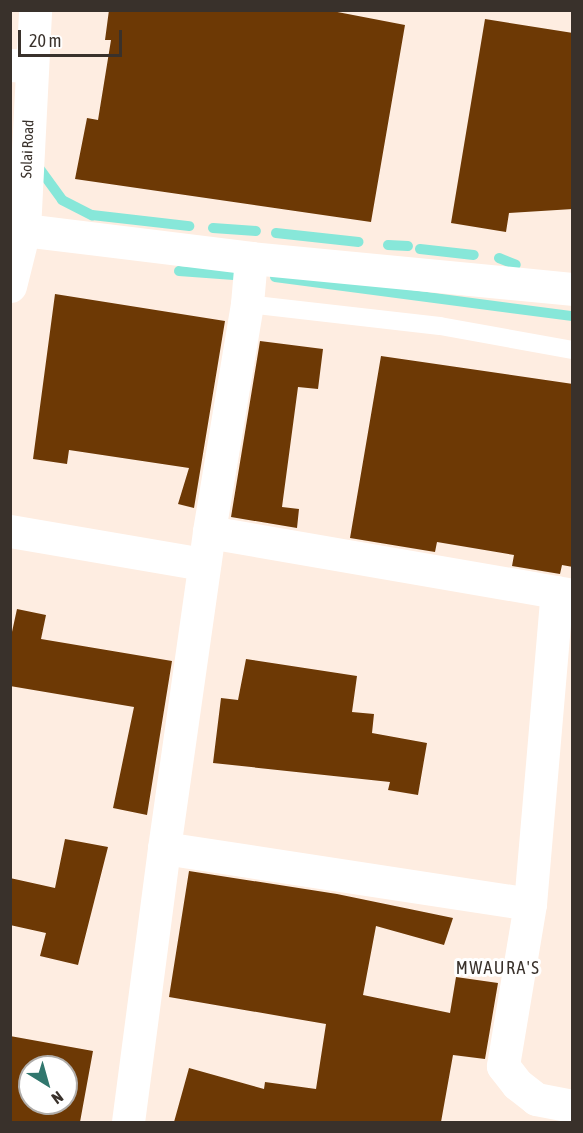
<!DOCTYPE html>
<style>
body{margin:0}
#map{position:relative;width:583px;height:1133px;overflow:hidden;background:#feede1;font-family:"Asap Condensed",sans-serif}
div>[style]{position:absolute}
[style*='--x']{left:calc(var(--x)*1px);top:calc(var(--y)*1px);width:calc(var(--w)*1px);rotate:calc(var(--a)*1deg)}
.stream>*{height:10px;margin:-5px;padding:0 5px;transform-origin:5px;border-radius:5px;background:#87e7d9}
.building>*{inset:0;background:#6d3905}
.lane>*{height:18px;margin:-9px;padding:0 9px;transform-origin:9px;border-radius:9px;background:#fff}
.street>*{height:33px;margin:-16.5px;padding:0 16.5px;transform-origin:16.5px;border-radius:16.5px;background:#fff}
.secondary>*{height:33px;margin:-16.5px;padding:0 16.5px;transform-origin:16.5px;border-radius:16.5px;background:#fff}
.highway>*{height:33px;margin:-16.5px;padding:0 16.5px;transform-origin:16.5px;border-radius:16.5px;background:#fff}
span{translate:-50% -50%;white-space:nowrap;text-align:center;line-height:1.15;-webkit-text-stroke:6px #fff;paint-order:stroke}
.street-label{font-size:15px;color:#39312b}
.quarter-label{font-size:18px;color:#39312b;letter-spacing:1.5px}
.frame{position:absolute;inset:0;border:12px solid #39312b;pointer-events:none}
.north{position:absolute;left:18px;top:1055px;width:60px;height:60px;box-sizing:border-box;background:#fff;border:2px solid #b0adaa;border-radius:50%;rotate:143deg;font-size:16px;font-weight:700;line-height:24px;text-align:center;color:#39312b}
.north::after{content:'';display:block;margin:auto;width:21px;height:27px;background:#31776e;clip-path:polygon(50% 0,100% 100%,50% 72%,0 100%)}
.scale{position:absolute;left:18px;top:30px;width:104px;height:27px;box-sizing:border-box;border:3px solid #39312b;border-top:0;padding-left:8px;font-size:18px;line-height:21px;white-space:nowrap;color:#39312b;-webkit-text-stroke:4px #fff;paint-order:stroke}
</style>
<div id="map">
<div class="stream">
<i style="--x:39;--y:168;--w:39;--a:54"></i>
<i style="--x:62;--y:200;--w:34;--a:27"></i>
<i style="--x:92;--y:215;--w:98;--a:6.5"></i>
<i style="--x:213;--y:228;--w:43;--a:4"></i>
<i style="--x:276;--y:233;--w:83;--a:6.2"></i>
<i style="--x:388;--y:245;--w:20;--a:3"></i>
<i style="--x:420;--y:249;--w:54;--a:6.3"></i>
<i style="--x:499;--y:258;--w:18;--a:22"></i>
<i style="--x:179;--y:271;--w:55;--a:4.2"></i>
<i style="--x:275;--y:277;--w:300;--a:7.5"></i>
</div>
<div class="building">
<i style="clip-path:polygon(109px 10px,327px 10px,405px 25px,371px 222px,75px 179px,87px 118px,98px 120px,111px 40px,105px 40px)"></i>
<i style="clip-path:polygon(485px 19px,573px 33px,573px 209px,509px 213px,506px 232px,451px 223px)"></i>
<i style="clip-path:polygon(55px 294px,225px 321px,194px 508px,178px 504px,189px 468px,69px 450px,67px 464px,33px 459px)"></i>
<i style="clip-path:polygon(260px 341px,323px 349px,318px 389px,298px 387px,282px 507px,299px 509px,297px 528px,231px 517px)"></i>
<i style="clip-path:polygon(381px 356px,573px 384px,573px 567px,562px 565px,560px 574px,512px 566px,514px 555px,437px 542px,435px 552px,350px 538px)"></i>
<i style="clip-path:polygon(17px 609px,46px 615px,41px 639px,172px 661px,147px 815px,113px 808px,134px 707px,10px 686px,10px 641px)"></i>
<i style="clip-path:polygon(246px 659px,357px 676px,352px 712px,374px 714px,372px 733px,427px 743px,418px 795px,388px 790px,390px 782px,213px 763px,221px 698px,238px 700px)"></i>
<i style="clip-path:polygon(65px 839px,108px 847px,78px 965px,40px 956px,46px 933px,10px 925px,10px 878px,55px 888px)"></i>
<i style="clip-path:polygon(189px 871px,337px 894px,453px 918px,444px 945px,376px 926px,363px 995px,450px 1013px,456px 977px,498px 983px,485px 1059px,453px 1055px,441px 1122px,174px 1122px,189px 1068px,264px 1089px,265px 1082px,316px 1089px,326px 1024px,169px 997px)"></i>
<i style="clip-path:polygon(evenodd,10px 1036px,93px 1051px,80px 1122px,10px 1122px,10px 1036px,30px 1067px,66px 1067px,66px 1103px,30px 1103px,30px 1067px)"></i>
</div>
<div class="lane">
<i style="--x:247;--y:304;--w:194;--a:6.5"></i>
<i style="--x:440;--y:326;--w:134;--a:10.3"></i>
</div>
<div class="street">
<i style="--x:10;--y:65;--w:20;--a:3"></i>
<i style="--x:251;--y:258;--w:46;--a:95"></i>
<i style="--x:247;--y:304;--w:231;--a:99.5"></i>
<i style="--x:209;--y:532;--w:319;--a:98.1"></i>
<i style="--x:164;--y:848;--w:370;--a:8.7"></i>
<i style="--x:530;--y:904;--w:164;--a:99.5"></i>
<i style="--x:503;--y:1066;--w:23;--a:52"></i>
<i style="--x:517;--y:1084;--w:24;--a:38"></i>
<i style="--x:536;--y:1099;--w:37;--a:11"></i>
<i style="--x:10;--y:531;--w:197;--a:9.7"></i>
<i style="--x:209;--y:532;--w:368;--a:9.8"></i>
<i style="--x:530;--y:904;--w:313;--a:-85.1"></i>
<i style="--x:128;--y:1122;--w:276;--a:-82.5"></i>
</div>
<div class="secondary">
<i style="--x:24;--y:230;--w:229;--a:7"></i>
<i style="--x:251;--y:258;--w:322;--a:5.5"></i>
</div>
<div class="highway">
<i style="--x:10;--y:286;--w:58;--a:-76"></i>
<i style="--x:24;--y:230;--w:220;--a:-87.1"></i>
</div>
<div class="street-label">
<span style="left:27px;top:149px;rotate:-88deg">Solai Road</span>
</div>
<div class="quarter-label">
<span style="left:498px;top:968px">MWAURA'S</span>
</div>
<div class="frame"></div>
<div class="north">N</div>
<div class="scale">20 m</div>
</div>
